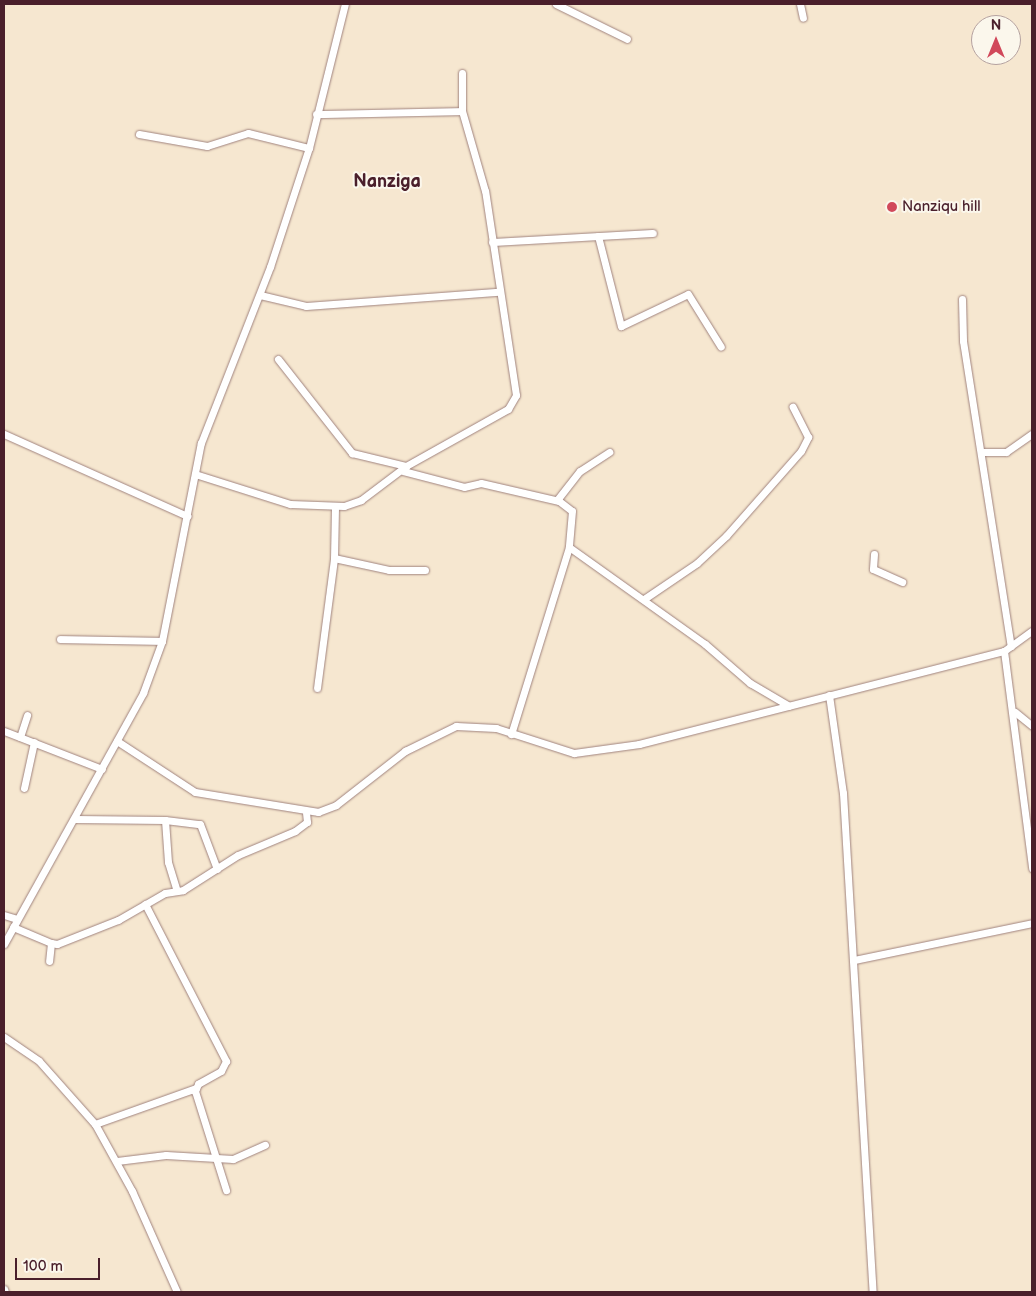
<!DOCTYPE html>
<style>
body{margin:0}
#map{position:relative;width:1036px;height:1296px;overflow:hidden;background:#f6e7d0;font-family:"Balsamiq Sans",sans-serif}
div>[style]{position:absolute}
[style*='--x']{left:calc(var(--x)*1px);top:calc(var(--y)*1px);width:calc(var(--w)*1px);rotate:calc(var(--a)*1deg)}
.roads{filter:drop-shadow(0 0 1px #a0837e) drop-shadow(0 0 1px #a0837e)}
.minor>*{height:7px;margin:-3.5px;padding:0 3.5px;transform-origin:3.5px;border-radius:3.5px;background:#fff}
.dots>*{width:14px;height:14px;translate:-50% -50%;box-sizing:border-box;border:2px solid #fbf7ec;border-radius:50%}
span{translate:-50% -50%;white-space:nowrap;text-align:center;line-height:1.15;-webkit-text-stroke:4px #fbf7ec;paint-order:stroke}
.poi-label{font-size:15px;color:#4a1f2b}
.left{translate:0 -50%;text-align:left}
.quarter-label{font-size:18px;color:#4a1f2b;font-weight:700}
.frame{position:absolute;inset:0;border:5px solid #4a1f2b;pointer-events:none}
.north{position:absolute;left:971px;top:15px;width:50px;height:50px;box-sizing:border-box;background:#fbf7ec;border:1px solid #b4a19f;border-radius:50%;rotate:0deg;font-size:14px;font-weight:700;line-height:20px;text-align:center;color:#4a1f2b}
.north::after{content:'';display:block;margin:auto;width:18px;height:22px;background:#d1495b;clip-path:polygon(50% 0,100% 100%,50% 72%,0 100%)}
.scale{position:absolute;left:15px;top:1258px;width:85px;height:22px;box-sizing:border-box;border:2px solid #4a1f2b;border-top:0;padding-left:6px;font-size:15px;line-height:18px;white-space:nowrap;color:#4a1f2b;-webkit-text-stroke:4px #fbf7ec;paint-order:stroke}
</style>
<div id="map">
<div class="roads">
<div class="minor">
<i style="--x:556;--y:4;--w:79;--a:26.2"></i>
<i style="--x:800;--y:4;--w:14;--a:78"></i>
<i style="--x:462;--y:73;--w:38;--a:90"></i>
<i style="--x:139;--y:134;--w:69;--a:10"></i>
<i style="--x:207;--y:146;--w:43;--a:-17.6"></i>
<i style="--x:248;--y:133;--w:63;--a:13.8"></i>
<i style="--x:598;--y:236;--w:93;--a:75.7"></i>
<i style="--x:621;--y:326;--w:74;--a:-25.5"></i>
<i style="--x:688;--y:294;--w:62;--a:58.1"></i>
<i style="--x:492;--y:242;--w:161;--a:-3.2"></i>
<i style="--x:260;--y:295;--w:47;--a:13.4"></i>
<i style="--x:306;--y:306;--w:193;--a:-4.2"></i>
<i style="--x:962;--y:299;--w:42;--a:88.6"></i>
<i style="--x:963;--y:341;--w:309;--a:81.1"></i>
<i style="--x:278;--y:359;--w:120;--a:51.8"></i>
<i style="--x:352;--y:453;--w:56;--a:13.5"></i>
<i style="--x:4;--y:434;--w:201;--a:24.1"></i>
<i style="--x:982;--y:452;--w:24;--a:0"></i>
<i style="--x:1006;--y:452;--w:32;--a:-35"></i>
<i style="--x:403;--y:471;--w:63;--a:14.7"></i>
<i style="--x:464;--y:487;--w:17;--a:-13"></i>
<i style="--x:481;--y:483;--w:80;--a:13"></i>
<i style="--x:559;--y:501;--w:16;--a:38"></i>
<i style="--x:572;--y:511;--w:36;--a:95"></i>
<i style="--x:569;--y:547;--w:196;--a:107.2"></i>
<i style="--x:195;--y:474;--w:100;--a:17.5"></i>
<i style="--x:290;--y:504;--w:54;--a:2.1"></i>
<i style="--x:344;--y:506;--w:18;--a:-19"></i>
<i style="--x:361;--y:500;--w:56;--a:-37.1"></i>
<i style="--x:406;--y:466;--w:117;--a:-29.2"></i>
<i style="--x:508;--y:409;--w:16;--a:-60"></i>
<i style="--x:516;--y:395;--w:206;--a:-98.6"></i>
<i style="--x:485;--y:191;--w:83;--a:-106"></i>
<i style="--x:462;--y:111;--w:146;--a:178.8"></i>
<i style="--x:557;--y:500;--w:37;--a:-52"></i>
<i style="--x:580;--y:471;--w:35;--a:-33"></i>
<i style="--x:335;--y:507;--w:51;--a:91.1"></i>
<i style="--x:334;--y:558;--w:56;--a:12.3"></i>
<i style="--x:389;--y:570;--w:36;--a:0"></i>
<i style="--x:569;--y:547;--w:167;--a:35.5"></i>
<i style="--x:705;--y:644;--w:60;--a:40.9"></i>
<i style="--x:750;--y:683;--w:45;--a:30.5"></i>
<i style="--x:874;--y:554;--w:15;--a:94"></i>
<i style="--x:873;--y:569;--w:32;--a:24"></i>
<i style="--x:644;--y:599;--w:64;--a:-34.2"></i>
<i style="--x:697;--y:563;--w:40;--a:-43"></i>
<i style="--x:726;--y:536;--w:113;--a:-48.6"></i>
<i style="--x:801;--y:451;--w:16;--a:-63"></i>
<i style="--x:808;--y:437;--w:34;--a:-117"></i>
<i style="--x:60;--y:639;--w:102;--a:1.1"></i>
<i style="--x:1004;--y:651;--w:219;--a:82.6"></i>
<i style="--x:317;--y:688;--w:131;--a:-82.5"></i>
<i style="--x:829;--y:695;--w:99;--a:81.9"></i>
<i style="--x:843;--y:793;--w:500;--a:86.6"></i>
<i style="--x:1015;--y:712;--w:22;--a:39"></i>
<i style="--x:4;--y:731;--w:105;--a:21.2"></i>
<i style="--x:20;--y:737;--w:23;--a:-72"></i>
<i style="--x:117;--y:741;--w:93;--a:33.2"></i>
<i style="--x:195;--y:792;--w:125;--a:9.2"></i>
<i style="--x:318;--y:812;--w:19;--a:-21"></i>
<i style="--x:336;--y:805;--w:88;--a:-38"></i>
<i style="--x:405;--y:751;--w:57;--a:-26.1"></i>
<i style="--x:456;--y:726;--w:40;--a:2.9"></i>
<i style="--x:496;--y:728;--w:82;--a:17.8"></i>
<i style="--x:574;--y:753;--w:66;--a:-7.9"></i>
<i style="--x:639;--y:744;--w:377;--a:-14.3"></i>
<i style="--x:1004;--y:651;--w:34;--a:-36"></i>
<i style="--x:24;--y:788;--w:47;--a:-77.7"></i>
<i style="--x:75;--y:819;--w:90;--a:0.6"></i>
<i style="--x:165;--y:820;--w:42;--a:85.9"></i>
<i style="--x:168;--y:862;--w:28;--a:73"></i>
<i style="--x:165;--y:820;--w:35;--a:7"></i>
<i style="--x:200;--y:824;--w:48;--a:69.3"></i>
<i style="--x:145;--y:904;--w:177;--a:62.7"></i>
<i style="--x:226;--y:1061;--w:11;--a:117"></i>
<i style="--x:221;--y:1071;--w:26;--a:151"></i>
<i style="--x:198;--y:1084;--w:8;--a:113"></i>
<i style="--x:195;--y:1091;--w:104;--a:72.6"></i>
<i style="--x:4;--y:915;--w:14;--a:17"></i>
<i style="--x:13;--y:927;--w:41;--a:22.8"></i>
<i style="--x:51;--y:943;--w:18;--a:96"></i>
<i style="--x:51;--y:943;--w:6;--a:9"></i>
<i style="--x:57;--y:944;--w:66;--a:-21.5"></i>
<i style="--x:118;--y:920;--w:54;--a:-29.9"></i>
<i style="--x:165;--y:893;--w:18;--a:-9"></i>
<i style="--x:183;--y:890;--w:65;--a:-32.5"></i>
<i style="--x:238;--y:855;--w:62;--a:-22.8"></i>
<i style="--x:295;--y:831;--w:15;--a:-37"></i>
<i style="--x:307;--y:822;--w:9;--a:-96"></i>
<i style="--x:4;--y:944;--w:287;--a:-61"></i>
<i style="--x:143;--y:693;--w:55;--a:-69.9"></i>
<i style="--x:162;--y:641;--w:202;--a:-78.9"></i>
<i style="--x:201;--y:443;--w:189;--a:-68.6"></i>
<i style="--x:270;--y:267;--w:125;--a:-71.9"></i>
<i style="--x:309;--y:148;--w:148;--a:-76"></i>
<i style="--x:854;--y:960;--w:182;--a:-11.7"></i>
<i style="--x:4;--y:1037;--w:42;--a:34.4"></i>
<i style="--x:39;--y:1061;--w:84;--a:48.4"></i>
<i style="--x:95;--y:1124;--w:77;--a:61.1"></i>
<i style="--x:132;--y:1191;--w:111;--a:66"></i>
<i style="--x:95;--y:1124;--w:107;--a:-19.6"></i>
<i style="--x:117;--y:1161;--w:49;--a:-7"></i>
<i style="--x:166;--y:1155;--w:67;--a:3.4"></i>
<i style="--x:233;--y:1159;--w:35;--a:-24"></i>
<i style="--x:4;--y:1289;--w:3;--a:72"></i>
</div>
</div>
<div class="dots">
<i style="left:892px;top:207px;background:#d1495b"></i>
</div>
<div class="poi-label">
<span class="left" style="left:902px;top:207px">Nanziqu hill</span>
</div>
<div class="quarter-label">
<span style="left:387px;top:182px">Nanziga</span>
</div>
<div class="frame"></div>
<div class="north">N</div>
<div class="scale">100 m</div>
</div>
